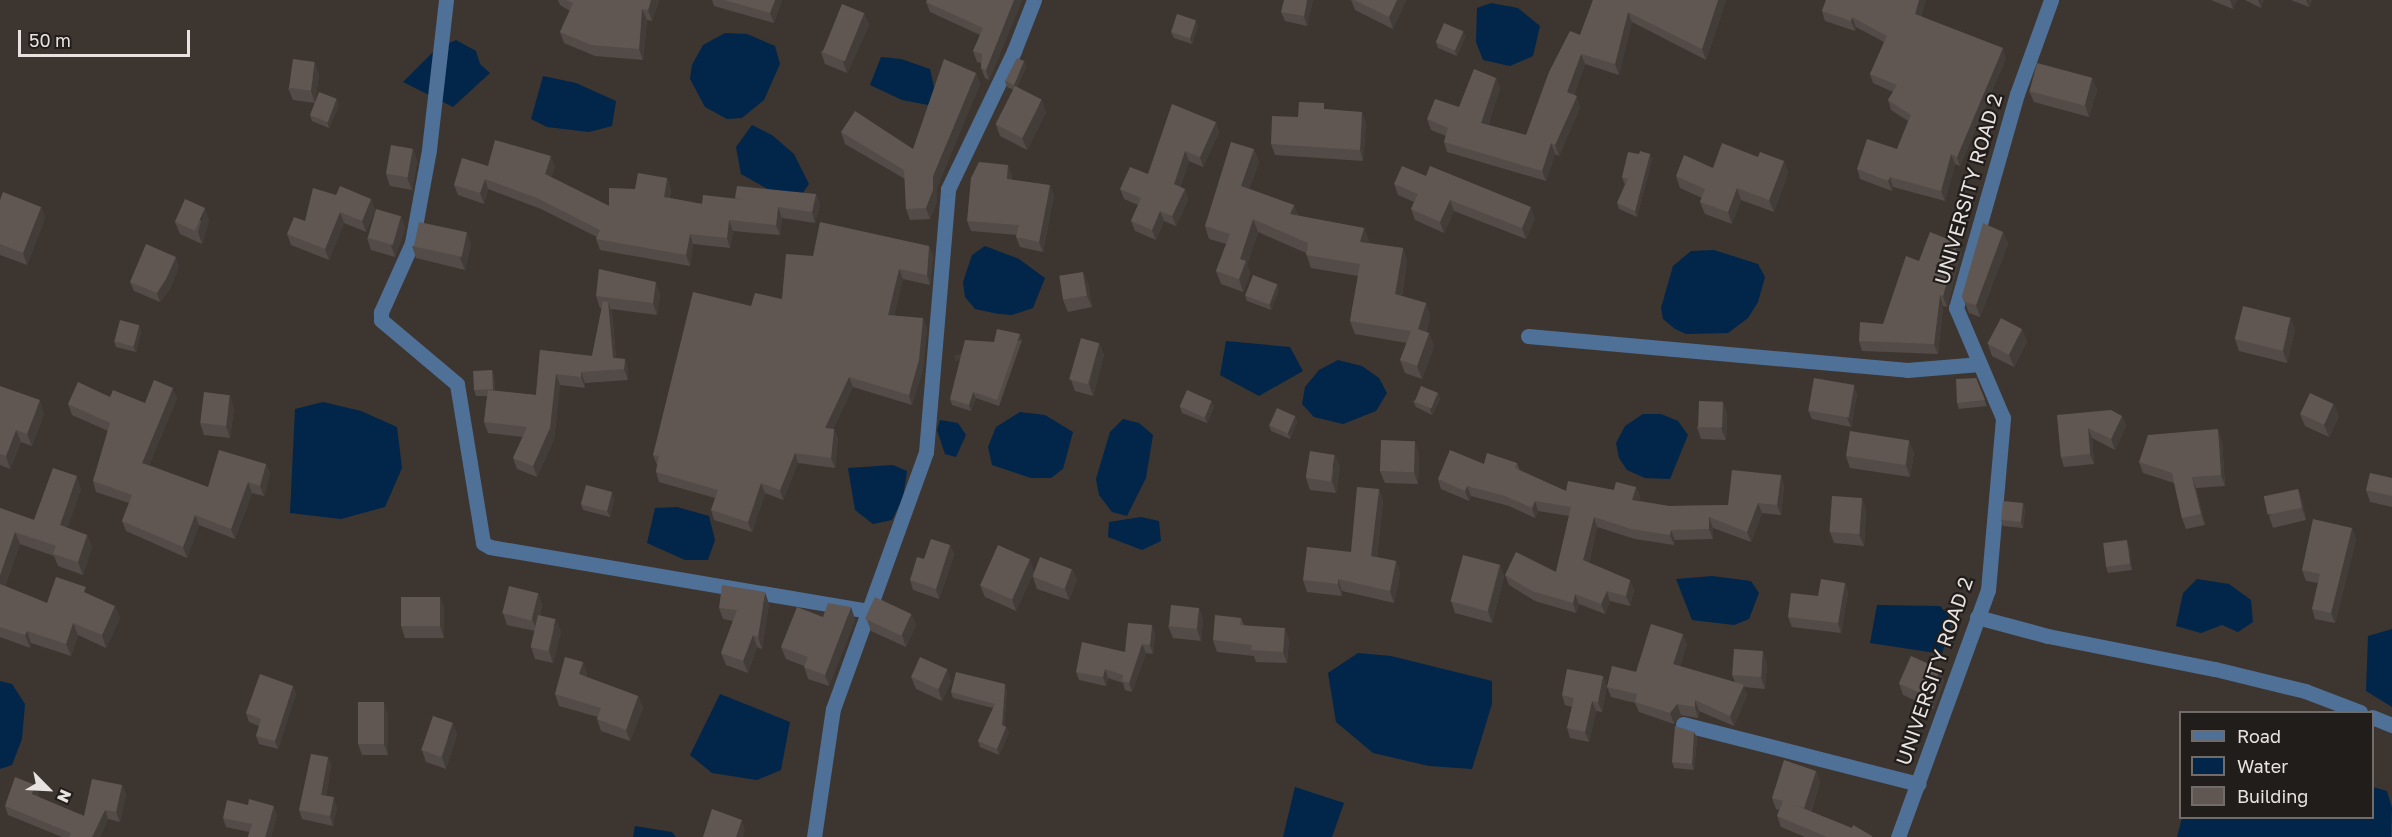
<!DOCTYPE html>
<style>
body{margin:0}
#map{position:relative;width:2392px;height:837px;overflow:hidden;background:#3d3530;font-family:"Golos Text",sans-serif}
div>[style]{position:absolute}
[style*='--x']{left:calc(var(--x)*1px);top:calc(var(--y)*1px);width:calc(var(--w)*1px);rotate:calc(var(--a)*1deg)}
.water>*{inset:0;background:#01264a}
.minor>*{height:15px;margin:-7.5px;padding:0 7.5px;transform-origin:7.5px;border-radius:7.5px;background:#4f7097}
.wall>*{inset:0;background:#534b47}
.shaded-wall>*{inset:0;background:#433d39;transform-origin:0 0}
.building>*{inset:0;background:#605752;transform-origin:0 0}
span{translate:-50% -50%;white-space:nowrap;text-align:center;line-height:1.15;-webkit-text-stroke:4.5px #211d1b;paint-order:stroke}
.street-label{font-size:20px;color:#e8e3e0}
.legend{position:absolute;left:2179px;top:711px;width:195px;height:108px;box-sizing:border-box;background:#211d1b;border:2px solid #716c6a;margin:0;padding:8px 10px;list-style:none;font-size:18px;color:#e8e3e0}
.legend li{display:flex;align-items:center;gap:12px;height:30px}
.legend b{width:30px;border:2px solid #716c6a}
.north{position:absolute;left:18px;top:759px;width:60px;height:60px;-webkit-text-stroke:4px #211d1b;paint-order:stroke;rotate:114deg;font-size:16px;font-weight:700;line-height:24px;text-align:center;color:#e8e3e0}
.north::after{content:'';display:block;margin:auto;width:21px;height:27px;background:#e8e3e0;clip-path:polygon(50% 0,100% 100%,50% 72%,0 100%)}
.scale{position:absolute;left:18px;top:30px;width:172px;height:27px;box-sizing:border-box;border:3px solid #e8e3e0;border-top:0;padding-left:8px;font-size:18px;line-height:21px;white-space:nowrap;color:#e8e3e0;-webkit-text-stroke:4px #211d1b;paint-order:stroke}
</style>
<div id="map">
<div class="water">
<i style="clip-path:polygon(1491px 3px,1518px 8px,1540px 26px,1533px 56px,1510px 66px,1483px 60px,1476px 42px,1477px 8px)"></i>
<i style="clip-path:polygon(725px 33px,747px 34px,775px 46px,780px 64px,764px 100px,742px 118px,727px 119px,705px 107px,690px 79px,692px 65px,703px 45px)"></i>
<i style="clip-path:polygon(456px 40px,476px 51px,480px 64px,490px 73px,453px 107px,403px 82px,436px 49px)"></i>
<i style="clip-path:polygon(881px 57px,901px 59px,930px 69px,935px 92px,928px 105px,902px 100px,870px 85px)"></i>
<i style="clip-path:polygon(543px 76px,576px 83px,616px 101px,612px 126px,589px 132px,547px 127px,531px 119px)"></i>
<i style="clip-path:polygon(752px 125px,772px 135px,794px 154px,809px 184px,802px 194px,773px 192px,741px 174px,736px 147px)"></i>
<i style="clip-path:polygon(985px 246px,1019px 259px,1045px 278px,1033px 308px,1012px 315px,999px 314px,975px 309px,965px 297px,963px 282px,972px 255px)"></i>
<i style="clip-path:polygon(1714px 250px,1758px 264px,1765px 277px,1758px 302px,1748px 318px,1728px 333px,1686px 334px,1675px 329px,1663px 319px,1661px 308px,1673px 266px,1691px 251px)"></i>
<i style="clip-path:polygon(1226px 341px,1290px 347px,1303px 371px,1259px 396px,1220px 375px)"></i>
<i style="clip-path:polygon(1338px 360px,1362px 366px,1379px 378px,1387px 393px,1376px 411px,1343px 424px,1314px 417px,1302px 404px,1305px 387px,1319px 370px)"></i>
<i style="clip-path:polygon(323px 402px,361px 411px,397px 427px,402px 468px,385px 507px,341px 519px,290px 513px,295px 409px)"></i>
<i style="clip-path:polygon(1020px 412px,1045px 415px,1073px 432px,1063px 469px,1051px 478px,1031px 478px,992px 465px,988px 447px,996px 427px)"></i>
<i style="clip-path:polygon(1643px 414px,1661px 414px,1678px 421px,1688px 435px,1670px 479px,1645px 478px,1627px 470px,1619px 458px,1616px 443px,1625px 426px)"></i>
<i style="clip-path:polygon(1123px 419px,1139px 423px,1153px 435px,1146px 478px,1127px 516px,1112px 512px,1099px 495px,1096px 479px,1110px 432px)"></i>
<i style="clip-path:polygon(940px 420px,958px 423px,966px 435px,956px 457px,945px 454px,937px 430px)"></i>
<i style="clip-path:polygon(893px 465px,907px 471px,903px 498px,892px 520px,873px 524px,855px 510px,848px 468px)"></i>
<i style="clip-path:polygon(677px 507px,709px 516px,715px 540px,708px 560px,685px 560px,647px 543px,655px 508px)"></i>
<i style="clip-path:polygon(1141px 517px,1159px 521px,1161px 541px,1142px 550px,1108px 537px,1109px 522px)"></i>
<i style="clip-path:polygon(1712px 576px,1751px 581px,1759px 593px,1749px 619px,1734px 625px,1692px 620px,1676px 579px)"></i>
<i style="clip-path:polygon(2197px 579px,2229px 584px,2251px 600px,2253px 622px,2238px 632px,2222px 625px,2201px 633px,2176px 626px,2183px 593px)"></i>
<i style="clip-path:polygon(1877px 605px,1940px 606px,1952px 620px,1942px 654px,1870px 643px)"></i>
<i style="clip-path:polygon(2392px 629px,2392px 707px,2366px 691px,2368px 636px)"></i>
<i style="clip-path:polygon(1358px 653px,1391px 656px,1492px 681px,1492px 704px,1472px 769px,1429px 766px,1373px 753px,1336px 722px,1328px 673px)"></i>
<i style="clip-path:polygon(0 681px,12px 684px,25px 704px,22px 739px,12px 765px,0 769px)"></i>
<i style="clip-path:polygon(720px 694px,790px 722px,781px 770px,757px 780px,712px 773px,690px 755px)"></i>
<i style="clip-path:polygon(1295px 787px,1344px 803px,1332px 837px,1283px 837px)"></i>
<i style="clip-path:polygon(2373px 787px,2387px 791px,2392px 808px,2391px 837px,2177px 837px,2182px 818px,2372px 818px)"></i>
<i style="clip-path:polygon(635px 826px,672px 832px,676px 837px,633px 837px)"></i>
</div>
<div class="minor">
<i style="--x:446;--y:0;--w:151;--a:96.5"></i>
<i style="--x:429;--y:150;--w:95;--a:100.4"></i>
<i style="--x:412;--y:243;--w:76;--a:114.2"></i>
<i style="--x:381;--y:312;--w:8;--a:90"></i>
<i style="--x:381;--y:320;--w:99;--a:40.1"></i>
<i style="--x:457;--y:384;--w:161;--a:80.7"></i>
<i style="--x:483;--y:543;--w:8;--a:30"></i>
<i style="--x:490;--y:547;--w:382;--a:9.6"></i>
<i style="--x:1528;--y:336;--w:381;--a:5.1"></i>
<i style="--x:1907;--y:370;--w:73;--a:-4.7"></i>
<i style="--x:1977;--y:617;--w:73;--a:15"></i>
<i style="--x:2048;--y:636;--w:170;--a:11.2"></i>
<i style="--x:2215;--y:669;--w:93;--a:13.7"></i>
<i style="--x:2305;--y:691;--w:59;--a:20.9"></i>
<i style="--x:2372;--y:717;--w:22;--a:22"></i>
<i style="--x:1683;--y:724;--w:243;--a:14.3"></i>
<i style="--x:814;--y:837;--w:129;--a:-81.6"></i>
<i style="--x:833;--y:709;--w:273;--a:-70.1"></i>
<i style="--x:926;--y:452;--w:264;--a:-85.2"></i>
<i style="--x:948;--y:189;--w:153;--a:-64.4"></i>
<i style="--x:1014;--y:51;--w:55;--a:-68.6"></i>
<i style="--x:1898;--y:837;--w:263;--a:-70"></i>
<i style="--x:1988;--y:590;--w:173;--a:-85"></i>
<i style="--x:2003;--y:418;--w:120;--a:-113.1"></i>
<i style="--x:1956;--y:308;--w:223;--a:-74.1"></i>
<i style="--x:2017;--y:94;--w:100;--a:-70.1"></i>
</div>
<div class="wall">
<i style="clip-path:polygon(558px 0,659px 0,652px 21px,647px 20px,643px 60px,595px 56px,564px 43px,560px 32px,570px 11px,560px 5px)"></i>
<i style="clip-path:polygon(712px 0,782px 0,774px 23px,714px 6px)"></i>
<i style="clip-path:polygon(1022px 0,989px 80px,985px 78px,981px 68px,981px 63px,977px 62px,973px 51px,980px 35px,930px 12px,926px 2px)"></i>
<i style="clip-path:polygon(1313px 0,1307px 26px,1285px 21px,1281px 12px)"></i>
<i style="clip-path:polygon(1351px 0,1406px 0,1393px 29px,1355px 10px)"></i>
<i style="clip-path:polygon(1593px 0,1726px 0,1706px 60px,1632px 22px,1619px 75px,1585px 64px,1574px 95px,1580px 107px,1559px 156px,1555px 154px,1546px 181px,1447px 152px,1444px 142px,1446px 136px,1431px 130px,1427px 119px,1459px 107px,1496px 78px,1500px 88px,1488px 125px,1526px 135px,1580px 35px)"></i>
<i style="clip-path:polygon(1826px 0,1926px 0,1921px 16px,2006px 58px,1960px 166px,1955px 164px,1945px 201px,1893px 187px,1892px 191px,1860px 179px,1857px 169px,1897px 149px,1908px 121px,1891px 110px,1888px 100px,1893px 92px,1873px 83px,1870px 74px,1884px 42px,1856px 27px,1855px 31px,1825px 21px,1822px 11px)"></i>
<i style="clip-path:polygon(2211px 0,2237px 0,2233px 9px)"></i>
<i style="clip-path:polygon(2245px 0,2264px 0,2261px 8px)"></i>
<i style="clip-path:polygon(2291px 0,2312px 0,2309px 7px)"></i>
<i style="clip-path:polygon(864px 13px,869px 25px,847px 73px,825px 64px,821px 52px)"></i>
<i style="clip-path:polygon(1198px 26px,1192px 44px,1174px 38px,1171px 32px)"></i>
<i style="clip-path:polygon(1463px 31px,1465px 37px,1457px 56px,1438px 48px,1436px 42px)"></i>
<i style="clip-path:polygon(1024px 61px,1026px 67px,1017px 87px,1046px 112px,1027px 150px,1000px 136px,996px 125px,1014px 90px,1007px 87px,1005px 81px)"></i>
<i style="clip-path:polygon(976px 73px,980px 84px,937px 187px,937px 201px,930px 219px,910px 220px,906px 209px,905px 179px,845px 144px,841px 132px,913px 149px)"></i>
<i style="clip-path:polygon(319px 74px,315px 102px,339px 105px,329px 128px,312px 121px,310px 115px,315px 103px,293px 100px,288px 88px)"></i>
<i style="clip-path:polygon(2092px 78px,2097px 90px,2089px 117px,2034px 102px,2029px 91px)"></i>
<i style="clip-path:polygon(1327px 109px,1366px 122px,1363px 161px,1275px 155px,1271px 144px,1298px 117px)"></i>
<i style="clip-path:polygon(1216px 122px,1219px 132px,1203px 167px,1189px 161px,1180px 187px,1185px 189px,1188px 200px,1176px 226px,1164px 221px,1156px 240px,1135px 231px,1131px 221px,1138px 205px,1124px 199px,1120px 189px,1148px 174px)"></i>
<i style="clip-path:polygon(413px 149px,417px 161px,412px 190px,390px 186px,386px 174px)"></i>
<i style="clip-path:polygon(1254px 149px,1259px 162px,1249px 189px,1294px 205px,1298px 216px,1364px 228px,1369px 241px,1368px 243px,1403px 248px,1407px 262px,1402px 296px,1426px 303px,1430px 316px,1426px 332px,1429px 333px,1434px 347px,1422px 379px,1405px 373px,1400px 360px,1407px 343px,1355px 334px,1350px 321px,1358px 276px,1311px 268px,1306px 253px,1258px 232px,1247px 265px,1250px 274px,1243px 292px,1221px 284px,1216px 271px,1226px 244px,1209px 239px,1205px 226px)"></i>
<i style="clip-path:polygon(1639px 154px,1650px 154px,1652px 160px,1637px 217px,1619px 209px,1617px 203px,1625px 184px,1624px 183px,1622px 177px)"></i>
<i style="clip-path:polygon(1758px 157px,1784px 161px,1788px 173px,1774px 212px,1741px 200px,1732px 224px,1705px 214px,1700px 202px,1702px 198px,1680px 188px,1676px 176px)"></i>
<i style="clip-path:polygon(488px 166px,555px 166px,551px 177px,609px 206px,635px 189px,667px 178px,671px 189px,670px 198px,702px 204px,736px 199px,735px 198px,816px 194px,820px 205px,815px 223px,782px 218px,780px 235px,733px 231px,730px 248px,693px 244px,690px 266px,600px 250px,596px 239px,597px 237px,541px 209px,488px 189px,484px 204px,458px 195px,454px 185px)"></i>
<i style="clip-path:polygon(1012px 175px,1012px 180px,1054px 195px,1043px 252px,1020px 247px,1016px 237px,1017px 235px,971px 231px,967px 221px)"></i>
<i style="clip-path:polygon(1426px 176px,1535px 218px,1526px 239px,1454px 211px,1444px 233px,1415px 220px,1411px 209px,1414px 202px,1398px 195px,1394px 184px)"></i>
<i style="clip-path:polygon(336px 195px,371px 199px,375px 210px,366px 232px,344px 223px,329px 260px,291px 245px,287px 234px,305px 221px)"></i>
<i style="clip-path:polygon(0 200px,41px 207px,45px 218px,27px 265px,0 255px)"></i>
<i style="clip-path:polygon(401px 216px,405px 228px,395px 257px,371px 250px,367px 238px)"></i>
<i style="clip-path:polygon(209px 220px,202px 244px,180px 234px,175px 222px)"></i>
<i style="clip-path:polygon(2003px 232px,2008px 244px,1980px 317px,1969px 313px,1962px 296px)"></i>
<i style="clip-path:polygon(471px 243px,465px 270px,416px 258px,412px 246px)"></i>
<i style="clip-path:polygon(929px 246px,933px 256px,930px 285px,903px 279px,894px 315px,927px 328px,923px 369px,912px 405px,853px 387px,833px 429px,834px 429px,838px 439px,835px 468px,798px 463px,783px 500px,765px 493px,752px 532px,714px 520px,711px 510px,715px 498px,659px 482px,656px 472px,657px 465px,653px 455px,751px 306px,782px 299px,813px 256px)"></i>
<i style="clip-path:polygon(1961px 253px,1947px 307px,1943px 306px,1938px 354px,1862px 351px,1859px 341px,1883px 324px,1919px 261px)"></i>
<i style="clip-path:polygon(179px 266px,170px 289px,160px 302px,134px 291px,130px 282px)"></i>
<i style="clip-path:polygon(1088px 284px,1092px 307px,1068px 312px,1063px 300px)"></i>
<i style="clip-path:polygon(1279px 290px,1271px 310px,1247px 301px,1245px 295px)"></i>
<i style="clip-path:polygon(660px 294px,657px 315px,611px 309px,612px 313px,616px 358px,625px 359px,628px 370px,628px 380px,585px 383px,585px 388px,560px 385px,554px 439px,537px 477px,517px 469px,513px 458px,523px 437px,488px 433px,484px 422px,487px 396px,476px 396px,474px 390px,492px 370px,494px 376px,495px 391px,536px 395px,540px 350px,592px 356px,602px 308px,600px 308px,596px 296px)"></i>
<i style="clip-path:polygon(2295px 330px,2287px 363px,2239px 351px,2235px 339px)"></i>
<i style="clip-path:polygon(141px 331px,136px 352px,116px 347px,114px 341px)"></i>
<i style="clip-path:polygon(1022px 340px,999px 406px,976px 398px,971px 411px,952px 405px,950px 399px,994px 342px)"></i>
<i style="clip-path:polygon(2027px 341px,2014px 367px,1992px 356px,1988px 344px)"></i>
<i style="clip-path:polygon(1099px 343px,1104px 355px,1093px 396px,1075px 391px,1071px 380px)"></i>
<i style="clip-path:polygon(1976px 378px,1987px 406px,1959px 409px,1957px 403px)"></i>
<i style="clip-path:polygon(0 386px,44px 413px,32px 446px,21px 442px,10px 469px,0 465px)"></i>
<i style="clip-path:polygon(1438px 393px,1440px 399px,1432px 415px,1416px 407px,1413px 401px)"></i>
<i style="clip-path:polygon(1857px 394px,1851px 427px,1812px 419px,1808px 410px)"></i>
<i style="clip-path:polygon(110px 397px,145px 403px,177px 398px,149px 465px,208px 487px,266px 464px,270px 475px,264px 496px,252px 493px,235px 539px,199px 525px,187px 558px,126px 531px,122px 521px,129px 503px,96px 492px,93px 481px,108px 431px,72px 415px,68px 404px)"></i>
<i style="clip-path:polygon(1723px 402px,1727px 414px,1726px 440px,1701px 439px,1697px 427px)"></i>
<i style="clip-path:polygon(234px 407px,230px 438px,204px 435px,200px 423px)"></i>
<i style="clip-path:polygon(1180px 407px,1214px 407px,1207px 423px,1182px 413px)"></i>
<i style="clip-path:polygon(2300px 414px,2339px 416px,2329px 437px,2305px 426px)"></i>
<i style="clip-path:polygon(2057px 415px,2122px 416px,2126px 426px,2115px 450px,2092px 438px,2094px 464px,2064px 467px,2061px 457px)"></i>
<i style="clip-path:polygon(1295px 416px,1297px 422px,1290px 439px,1271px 431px,1269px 425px)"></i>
<i style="clip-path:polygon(2222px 440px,2225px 486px,2196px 488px,2205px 525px,2186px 529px,2182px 518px,2174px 483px,2143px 473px,2139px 462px)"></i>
<i style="clip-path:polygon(1914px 452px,1910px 477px,1850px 468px,1846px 456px)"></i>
<i style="clip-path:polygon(1419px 453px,1418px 484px,1385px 483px,1380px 471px)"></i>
<i style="clip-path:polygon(1517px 463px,1520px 471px,1566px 491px,1614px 490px,1636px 487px,1640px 497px,1639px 501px,1669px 506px,1728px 505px,1781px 475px,1784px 486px,1781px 515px,1762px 513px,1751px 542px,1713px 528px,1713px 539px,1675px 540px,1674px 545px,1635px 539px,1597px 527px,1589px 563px,1630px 580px,1634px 590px,1630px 606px,1610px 601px,1605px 614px,1579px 604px,1576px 613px,1535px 601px,1509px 585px,1505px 575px,1556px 572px,1569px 516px,1538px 511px,1535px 518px,1509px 506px,1471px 496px,1469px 501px,1441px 489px,1438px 479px,1484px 464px)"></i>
<i style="clip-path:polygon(1340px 466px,1336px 493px,1310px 490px,1306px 478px)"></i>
<i style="clip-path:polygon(2392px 478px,2392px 507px,2370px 502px,2366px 490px)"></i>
<i style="clip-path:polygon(81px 489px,67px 528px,87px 535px,92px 547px,83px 575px,58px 566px,54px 556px,20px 544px,5px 586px,47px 603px,88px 594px,120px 618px,106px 648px,78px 635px,71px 656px,31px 643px,30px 648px,0 637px,0 508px,34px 520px)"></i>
<i style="clip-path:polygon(1379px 489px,1383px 501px,1377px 557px,1396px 561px,1400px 573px,1394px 603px,1342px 591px,1342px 596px,1307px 592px,1303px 580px,1351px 552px)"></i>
<i style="clip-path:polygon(2298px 489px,2302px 500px,2306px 520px,2273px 528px,2269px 516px)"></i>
<i style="clip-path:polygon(614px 498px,610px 517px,583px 510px,581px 504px)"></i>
<i style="clip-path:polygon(1862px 498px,1866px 510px,1864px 546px,1834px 543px,1830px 532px)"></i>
<i style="clip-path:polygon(2023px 503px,2025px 509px,2023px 528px,2003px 526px,2001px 520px)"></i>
<i style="clip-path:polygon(2352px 528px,2356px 539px,2335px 623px,2315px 619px,2312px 609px,2318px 583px,2306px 581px,2302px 570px)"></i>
<i style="clip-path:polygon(950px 545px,954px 555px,939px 599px,913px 590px,910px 580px,924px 559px)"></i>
<i style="clip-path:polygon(2129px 546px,2132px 570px,2108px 573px,2106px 567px)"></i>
<i style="clip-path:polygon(1500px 565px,1504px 577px,1492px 623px,1455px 613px,1451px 601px)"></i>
<i style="clip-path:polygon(1072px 569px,1077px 580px,1069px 600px,1037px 589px,1033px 577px)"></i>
<i style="clip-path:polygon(1034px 571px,1016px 611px,985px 597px,980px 585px)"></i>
<i style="clip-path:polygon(1845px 583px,1848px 593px,1841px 633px,1792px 627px,1788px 617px,1818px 596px)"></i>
<i style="clip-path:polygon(538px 593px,542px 605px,540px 616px,561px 631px,553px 663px,535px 659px,531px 647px,535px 631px,507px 625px,503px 613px)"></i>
<i style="clip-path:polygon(440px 597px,444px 609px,444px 638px,405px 638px,401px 626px)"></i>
<i style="clip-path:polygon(769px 604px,762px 649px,757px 647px,748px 673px,726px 665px,721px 653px,733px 621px,723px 619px,719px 608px)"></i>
<i style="clip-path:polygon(1199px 608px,1203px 620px,1201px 641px,1173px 638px,1168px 626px)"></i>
<i style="clip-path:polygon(911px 614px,916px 625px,906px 647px,871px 631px,867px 620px)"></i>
<i style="clip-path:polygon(823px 617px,855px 619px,829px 686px,808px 679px,804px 666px,786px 659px,781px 647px)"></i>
<i style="clip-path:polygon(1241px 618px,1244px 625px,1289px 639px,1287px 663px,1256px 662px,1254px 656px,1217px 652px,1213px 640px)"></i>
<i style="clip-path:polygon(1152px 625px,1155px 634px,1153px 654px,1146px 653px,1132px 692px,1125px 690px,1123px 683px,1108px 678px,1106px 686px,1079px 680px,1076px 672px,1125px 652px)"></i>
<i style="clip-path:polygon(1687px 644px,1680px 666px,1735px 682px,1732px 675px,1767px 663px,1765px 689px,1744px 687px,1747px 695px,1734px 726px,1699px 711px,1698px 718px,1681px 715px,1674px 724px,1639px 712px,1635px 703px,1611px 697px,1607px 687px)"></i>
<i style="clip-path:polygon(583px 662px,587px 674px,586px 677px,638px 696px,643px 708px,630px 741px,601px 731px,597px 719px,598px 717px,559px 706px,555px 694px)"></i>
<i style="clip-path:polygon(1940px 669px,1944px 681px,1934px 709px,1903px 695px,1899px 683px)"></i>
<i style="clip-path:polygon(1603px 676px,1607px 686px,1602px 712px,1596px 711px,1589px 742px,1570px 738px,1567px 728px,1572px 707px,1565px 705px,1562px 695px)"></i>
<i style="clip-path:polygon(911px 677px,951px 681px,942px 701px,916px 689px)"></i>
<i style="clip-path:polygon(293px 686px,296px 694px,278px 749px,259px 744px,256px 736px,259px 726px,249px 722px,246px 713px)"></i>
<i style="clip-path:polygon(1007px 690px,1004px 726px,1006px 727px,1009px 733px,999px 755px,980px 747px,978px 741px,993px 708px,953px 698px,951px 692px)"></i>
<i style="clip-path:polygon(388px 714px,388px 755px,362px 755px,358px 744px)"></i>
<i style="clip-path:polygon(1694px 732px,1697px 738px,1694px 770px,1674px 768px,1672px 762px)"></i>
<i style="clip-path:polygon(457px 734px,446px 769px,426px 762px,422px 750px)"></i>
<i style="clip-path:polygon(328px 757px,331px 766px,326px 796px,337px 807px,333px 826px,302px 819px,299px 810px)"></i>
<i style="clip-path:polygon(1816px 771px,1820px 782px,1811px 812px,1873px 837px,1805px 837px,1781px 827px,1777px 816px,1779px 810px,1776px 809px,1772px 798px)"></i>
<i style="clip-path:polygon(122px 785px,126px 795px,120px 822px,108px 819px,100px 837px,62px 837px,8px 815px,5px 806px,39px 794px,38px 797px,84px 816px)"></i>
<i style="clip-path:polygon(277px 815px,271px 837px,248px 837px,249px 832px,226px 827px,223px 818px)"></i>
</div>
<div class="shaded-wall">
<i style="clip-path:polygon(651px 0,659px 0,652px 21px,648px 10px)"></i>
<i style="clip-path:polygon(775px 0,782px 0,774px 23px,770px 13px)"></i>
<i style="clip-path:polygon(1014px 0,1022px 0,989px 80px,986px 70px)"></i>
<i style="clip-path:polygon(1307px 0,1313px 0,1307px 26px,1304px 16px)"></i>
<i style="clip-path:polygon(1397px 0,1406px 0,1393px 29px,1389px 17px)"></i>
<i style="clip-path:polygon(1718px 0,1726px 0,1706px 60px,1702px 49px)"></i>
<i style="clip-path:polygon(1919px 0,1926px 0,1918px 23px,1915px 14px)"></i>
<i style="clip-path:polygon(2230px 0,2237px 0,2233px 9px)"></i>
<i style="clip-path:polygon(2258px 0,2264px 0,2261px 8px)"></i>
<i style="clip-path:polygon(2306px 0,2312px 0,2309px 7px)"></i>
<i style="clip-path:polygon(642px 9px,647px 20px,643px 60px,639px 49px)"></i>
<i style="clip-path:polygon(1628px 12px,1632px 22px,1619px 75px,1615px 64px)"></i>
<i style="clip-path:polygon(864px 13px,869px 25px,847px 73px,843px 62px)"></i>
<i style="clip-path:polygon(1852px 17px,1856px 27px,1855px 31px,1851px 21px)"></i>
<i style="clip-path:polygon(1196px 20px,1198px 26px,1192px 44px,1190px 38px)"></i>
<i style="clip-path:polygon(1463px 31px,1465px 37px,1457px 56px,1454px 50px)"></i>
<i style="clip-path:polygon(2003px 48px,2006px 58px,1960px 166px,1957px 157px)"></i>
<i style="clip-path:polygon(1581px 54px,1585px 64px,1571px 103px,1567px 92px)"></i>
<i style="clip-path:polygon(1024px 61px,1026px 67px,1016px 91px,1014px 85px)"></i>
<i style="clip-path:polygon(315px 62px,319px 74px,315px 103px,311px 91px)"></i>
<i style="clip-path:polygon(976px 73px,980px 84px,937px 187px,937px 201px,930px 219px,926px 208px,933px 176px)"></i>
<i style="clip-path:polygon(1496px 78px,1500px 88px,1485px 133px,1481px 123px)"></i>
<i style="clip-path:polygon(2092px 78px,2097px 90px,2089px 117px,2085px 105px)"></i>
<i style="clip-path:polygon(1577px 96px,1580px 107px,1559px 156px,1555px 145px)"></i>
<i style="clip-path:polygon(337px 99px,339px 105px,329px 128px,327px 122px)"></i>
<i style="clip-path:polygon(1042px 100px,1046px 112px,1027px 150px,1022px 138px)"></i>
<i style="clip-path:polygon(1362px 112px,1366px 122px,1363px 161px,1360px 150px)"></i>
<i style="clip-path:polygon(1216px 122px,1219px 132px,1203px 167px,1200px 157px)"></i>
<i style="clip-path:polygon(1551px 143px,1555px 154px,1546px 181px,1542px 171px)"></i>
<i style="clip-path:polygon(413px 149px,417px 161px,412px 190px,407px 178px)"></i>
<i style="clip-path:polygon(1254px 149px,1259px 162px,1245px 199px,1241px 186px)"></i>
<i style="clip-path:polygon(1185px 151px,1189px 161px,1177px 194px,1174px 184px)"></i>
<i style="clip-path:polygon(1650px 154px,1652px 160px,1637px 217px,1635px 211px)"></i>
<i style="clip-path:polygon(1951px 154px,1955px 164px,1945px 201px,1941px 191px)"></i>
<i style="clip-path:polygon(551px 156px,555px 166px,549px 184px,545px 174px)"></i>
<i style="clip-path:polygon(1784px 161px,1788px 173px,1774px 212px,1769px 200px)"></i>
<i style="clip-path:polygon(1008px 165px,1012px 175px,1011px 189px,1007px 179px)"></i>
<i style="clip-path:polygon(1890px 177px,1893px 187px,1892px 191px,1888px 181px)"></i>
<i style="clip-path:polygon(667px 178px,671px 189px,668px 208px,664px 197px)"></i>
<i style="clip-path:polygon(485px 179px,488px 189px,484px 204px,480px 193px)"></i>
<i style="clip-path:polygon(1050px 185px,1054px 195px,1043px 252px,1039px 242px)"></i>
<i style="clip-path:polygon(1737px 188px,1741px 200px,1732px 224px,1728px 212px)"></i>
<i style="clip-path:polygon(1185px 189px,1188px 200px,1176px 226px,1172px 216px)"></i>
<i style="clip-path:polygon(816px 194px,820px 205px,815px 223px,812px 212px)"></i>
<i style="clip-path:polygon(371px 199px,375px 210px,366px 232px,362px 221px)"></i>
<i style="clip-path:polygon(1450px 200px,1454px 211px,1444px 233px,1440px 222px)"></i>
<i style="clip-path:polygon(1294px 205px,1299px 218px,1290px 214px)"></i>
<i style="clip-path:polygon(41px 207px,45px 218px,27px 265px,23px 253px)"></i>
<i style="clip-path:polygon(778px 207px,782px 218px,780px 235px,776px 225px)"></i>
<i style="clip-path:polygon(1531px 207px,1535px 218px,1526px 239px,1522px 228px)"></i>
<i style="clip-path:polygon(205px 208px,209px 220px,202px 244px,198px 232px)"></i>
<i style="clip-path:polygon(1160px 211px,1164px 221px,1156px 240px,1152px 230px)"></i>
<i style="clip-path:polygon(340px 212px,344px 223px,329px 260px,325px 249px)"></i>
<i style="clip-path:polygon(401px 216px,405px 228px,395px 257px,391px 245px)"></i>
<i style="clip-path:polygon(1253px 219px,1258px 232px,1247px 265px,1250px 274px,1243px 292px,1239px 279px,1240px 259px)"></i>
<i style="clip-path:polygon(729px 220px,733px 231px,730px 248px,727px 238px)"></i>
<i style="clip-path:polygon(1364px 228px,1369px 241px,1365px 255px,1360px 242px)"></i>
<i style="clip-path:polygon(467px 232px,471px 243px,465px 270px,460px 258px)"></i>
<i style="clip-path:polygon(2003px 232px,2008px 244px,1980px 317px,1976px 305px)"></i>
<i style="clip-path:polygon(690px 234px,693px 244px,690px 266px,686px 255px)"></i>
<i style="clip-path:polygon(1958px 243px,1961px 253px,1947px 307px,1943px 296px)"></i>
<i style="clip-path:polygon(929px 246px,933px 256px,930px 285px,927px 275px)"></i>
<i style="clip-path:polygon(1403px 248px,1407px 262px,1400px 307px,1395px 294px)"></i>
<i style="clip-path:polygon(176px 257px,179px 266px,170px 289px,160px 302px,157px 293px)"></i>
<i style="clip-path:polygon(899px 269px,903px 279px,892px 325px,888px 315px)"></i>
<i style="clip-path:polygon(1083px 272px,1088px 284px,1092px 307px,1087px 296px)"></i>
<i style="clip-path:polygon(656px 282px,660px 294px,657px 315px,653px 303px)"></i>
<i style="clip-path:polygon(1277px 284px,1279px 290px,1271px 310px,1269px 304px)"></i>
<i style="clip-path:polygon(1940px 295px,1943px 306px,1938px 354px,1934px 344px)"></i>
<i style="clip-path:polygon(608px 302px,612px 313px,617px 369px,613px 358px)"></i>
<i style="clip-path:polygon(1426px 303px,1430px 316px,1423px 342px,1418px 329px)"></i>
<i style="clip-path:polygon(923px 318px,927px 328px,923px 369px,912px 405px,909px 395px)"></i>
<i style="clip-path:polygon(2291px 318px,2295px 330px,2287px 363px,2283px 351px)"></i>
<i style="clip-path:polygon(139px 325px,141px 331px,136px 352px,133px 346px)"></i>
<i style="clip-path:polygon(2022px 329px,2027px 341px,2014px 367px,2009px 355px)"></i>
<i style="clip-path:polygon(1429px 333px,1434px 347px,1422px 379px,1417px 366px)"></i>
<i style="left:1020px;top:334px;width:6px;height:70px;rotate:72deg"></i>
<i style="clip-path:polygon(1099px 343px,1104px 355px,1093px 396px,1089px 384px)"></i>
<i style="clip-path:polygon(625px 359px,628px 370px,628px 380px,624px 369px)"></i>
<i style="clip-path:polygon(492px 370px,494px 376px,495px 395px,493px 389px)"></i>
<i style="clip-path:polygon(581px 372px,585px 383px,585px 388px,581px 377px)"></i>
<i style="clip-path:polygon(556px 374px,560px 385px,554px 439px,537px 477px,533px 466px)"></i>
<i style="clip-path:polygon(849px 377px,853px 387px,829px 438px,825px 428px)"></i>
<i style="clip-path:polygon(1854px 385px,1857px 394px,1851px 427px,1847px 418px)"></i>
<i style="clip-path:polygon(173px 388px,177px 398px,146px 473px,142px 463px)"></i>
<i style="clip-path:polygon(973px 392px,976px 398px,971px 411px,969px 405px)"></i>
<i style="clip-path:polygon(1438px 393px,1440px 399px,1432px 415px,1430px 409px)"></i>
<i style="clip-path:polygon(230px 395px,234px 407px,230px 438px,226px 426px)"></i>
<i style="clip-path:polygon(40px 400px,44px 413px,32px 446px,27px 434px)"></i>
<i style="clip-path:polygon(1212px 401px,1214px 407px,1207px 423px,1205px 417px)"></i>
<i style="clip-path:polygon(1723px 402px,1727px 414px,1726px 440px,1721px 428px)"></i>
<i style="clip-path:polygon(2334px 404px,2339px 416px,2329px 437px,2324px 425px)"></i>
<i style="clip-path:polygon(1295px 416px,1297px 422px,1290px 439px,1288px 433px)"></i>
<i style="clip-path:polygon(2122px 416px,2126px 426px,2115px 450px,2111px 439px)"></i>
<i style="clip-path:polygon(2088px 428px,2092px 438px,2094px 464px,2090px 454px)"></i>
<i style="clip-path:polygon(834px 429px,838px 439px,835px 468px,831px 458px)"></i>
<i style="clip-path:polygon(2218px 429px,2222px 440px,2225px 486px,2221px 475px)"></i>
<i style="clip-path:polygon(16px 430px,21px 442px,10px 469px,6px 456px)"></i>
<i style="clip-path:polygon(1909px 440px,1914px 452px,1910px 477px,1906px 465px)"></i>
<i style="clip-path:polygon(1415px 441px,1419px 453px,1418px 484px,1414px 472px)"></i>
<i style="clip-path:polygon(795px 453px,798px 463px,783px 500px,780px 490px)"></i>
<i style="clip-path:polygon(1335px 455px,1340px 466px,1336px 493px,1332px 481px)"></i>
<i style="clip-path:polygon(266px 464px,270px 475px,264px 496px,260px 486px)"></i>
<i style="clip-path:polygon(1781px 475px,1784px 486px,1781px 515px,1777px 505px)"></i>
<i style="clip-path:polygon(77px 476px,81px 489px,64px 538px,60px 525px)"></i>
<i style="clip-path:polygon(2192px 477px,2196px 488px,2205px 525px,2201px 514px)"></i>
<i style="clip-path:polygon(248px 482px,252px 493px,235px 539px,231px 529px)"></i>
<i style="clip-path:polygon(761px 483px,765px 493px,752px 532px,748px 522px)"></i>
<i style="clip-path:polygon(1467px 486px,1471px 496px,1469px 501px,1465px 491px)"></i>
<i style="clip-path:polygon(1636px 487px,1640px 497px,1636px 510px,1632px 500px)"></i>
<i style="clip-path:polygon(1379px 489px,1383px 501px,1376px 568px,1371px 556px)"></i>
<i style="clip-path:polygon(2298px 489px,2302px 500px,2306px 520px,2302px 508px)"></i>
<i style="clip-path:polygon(612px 492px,614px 498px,610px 517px,607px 511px)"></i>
<i style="clip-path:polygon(1862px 498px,1866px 510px,1864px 546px,1859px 534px)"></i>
<i style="clip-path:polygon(1535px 501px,1538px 511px,1535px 518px,1532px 508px)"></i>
<i style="clip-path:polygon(1758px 503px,1762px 513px,1751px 542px,1747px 532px)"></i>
<i style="clip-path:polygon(2023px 503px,2025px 509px,2023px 528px,2021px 522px)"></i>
<i style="clip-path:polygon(195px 515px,199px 525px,187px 558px,183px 547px)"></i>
<i style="clip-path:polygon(1594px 517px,1597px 527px,1587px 570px,1583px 560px)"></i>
<i style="clip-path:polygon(1709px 517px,1713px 528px,1713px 539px,1709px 529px)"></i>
<i style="clip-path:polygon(2352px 528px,2356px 539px,2335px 623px,2331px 613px)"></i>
<i style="clip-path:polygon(1671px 530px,1675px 540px,1674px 545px,1670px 535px)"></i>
<i style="clip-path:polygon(15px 532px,20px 544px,1px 596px,0 592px,0 575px)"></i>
<i style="clip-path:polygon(87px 535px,92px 547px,83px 575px,78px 562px)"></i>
<i style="clip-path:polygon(2127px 540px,2129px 546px,2132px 570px,2130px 564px)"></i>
<i style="clip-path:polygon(950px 545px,954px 555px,939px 599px,936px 589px)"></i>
<i style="clip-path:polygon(1030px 559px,1034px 571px,1016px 611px,1012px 599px)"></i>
<i style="clip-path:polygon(1396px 561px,1400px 573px,1394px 603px,1390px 591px)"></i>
<i style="clip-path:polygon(1500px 565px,1504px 577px,1492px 623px,1488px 611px)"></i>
<i style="clip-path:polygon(1072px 569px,1077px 580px,1069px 600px,1065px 589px)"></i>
<i style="clip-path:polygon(1338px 579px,1342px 591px,1342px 596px,1338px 584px)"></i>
<i style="clip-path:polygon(1630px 580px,1634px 590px,1630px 606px,1626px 596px)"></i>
<i style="clip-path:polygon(1845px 583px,1848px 593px,1841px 633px,1838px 623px)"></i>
<i style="clip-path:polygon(1607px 591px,1610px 601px,1605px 614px,1601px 604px)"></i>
<i style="clip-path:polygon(765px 592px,769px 604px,762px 649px,758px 637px)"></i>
<i style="clip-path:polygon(538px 593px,542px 605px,537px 631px,532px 619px)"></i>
<i style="clip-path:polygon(1575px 594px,1579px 604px,1576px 613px,1573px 603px)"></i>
<i style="clip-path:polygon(440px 597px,444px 609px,444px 638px,440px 626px)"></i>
<i style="clip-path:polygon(115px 606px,120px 618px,106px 648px,102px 635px)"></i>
<i style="clip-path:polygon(851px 607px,855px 619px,829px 686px,825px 675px)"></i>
<i style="clip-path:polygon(1199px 608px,1203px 620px,1201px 641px,1197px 629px)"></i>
<i style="clip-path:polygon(911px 614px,916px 625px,906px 647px,902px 635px)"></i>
<i style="clip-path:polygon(556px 619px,561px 631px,553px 663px,549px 651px)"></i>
<i style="clip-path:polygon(73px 623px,78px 635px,71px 656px,66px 644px)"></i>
<i style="clip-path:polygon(1152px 625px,1155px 634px,1153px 654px,1150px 645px)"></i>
<i style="clip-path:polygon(1285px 628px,1289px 639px,1287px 663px,1283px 652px)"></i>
<i style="clip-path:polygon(27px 631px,31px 643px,30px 648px,25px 635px)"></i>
<i style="clip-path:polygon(1683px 634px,1687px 644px,1677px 675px,1673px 664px)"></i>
<i style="clip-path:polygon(753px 635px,757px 647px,748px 673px,743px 661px)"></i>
<i style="clip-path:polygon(1142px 644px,1146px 653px,1132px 692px,1129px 683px)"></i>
<i style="clip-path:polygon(1763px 651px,1767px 663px,1765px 689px,1761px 677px)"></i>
<i style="clip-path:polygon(583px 662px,587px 674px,584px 686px,579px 674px)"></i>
<i style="clip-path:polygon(947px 669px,951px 681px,942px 701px,938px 689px)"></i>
<i style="clip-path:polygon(1105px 669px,1108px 678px,1106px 686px,1103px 677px)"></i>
<i style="clip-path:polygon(1940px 669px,1944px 681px,1934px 709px,1930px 697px)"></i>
<i style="clip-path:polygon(1603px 676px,1607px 686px,1602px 712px,1598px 702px)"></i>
<i style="clip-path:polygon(1005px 684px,1007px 690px,1004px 731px,1002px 725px)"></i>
<i style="clip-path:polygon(1744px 685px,1747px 695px,1734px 726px,1730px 716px)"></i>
<i style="clip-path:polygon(293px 686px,296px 694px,278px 749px,275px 741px)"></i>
<i style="clip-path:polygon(638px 696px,643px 708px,630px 741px,626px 730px)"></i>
<i style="clip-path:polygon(1695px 700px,1699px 711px,1698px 718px,1695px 707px)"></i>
<i style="clip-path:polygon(1592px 701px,1596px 711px,1589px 742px,1585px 732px)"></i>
<i style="clip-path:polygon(384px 702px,388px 714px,388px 755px,384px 744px)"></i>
<i style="clip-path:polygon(1677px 704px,1681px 715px,1674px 724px,1670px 713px)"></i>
<i style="clip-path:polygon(453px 723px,457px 734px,446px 769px,442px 757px)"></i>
<i style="clip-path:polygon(1006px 727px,1009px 733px,999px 755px,997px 749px)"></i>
<i style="clip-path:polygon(1694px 732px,1697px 738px,1694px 770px,1692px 764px)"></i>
<i style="clip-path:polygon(328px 757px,331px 766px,325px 804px,321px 795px)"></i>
<i style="clip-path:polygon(1816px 771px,1820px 782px,1808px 819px,1804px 808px)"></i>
<i style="clip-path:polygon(35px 785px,39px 794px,35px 803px,32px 794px)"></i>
<i style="clip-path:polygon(122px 785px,126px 795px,120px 822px,116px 812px)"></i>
<i style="clip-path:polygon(334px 797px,337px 807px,333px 826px,330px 816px)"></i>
<i style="clip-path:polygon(274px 806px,277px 815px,271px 837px,265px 837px)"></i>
<i style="clip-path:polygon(105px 810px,108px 819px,100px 837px,92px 837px)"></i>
<i style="clip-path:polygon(742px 820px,745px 830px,743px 837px,736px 837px)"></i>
</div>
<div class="building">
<i style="clip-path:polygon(566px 0,651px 0,648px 10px,642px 9px,639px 49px,591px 45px,560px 32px,573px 3px)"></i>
<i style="clip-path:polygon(724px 0,775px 0,770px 13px)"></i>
<i style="clip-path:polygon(927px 0,1014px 0,986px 70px,981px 68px,982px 54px,973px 51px,983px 28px,926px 2px)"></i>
<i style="clip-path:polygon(1284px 0,1307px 0,1304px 16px,1281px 12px)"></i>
<i style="clip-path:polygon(1354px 0,1397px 0,1389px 17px)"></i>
<i style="clip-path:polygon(1593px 0,1718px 0,1702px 49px,1628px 12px,1615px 64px,1581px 54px,1567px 92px,1577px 96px,1555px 145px,1551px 143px,1542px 171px,1444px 142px,1448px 128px,1427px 119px,1435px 99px,1459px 107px,1474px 69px,1496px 78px,1481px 123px,1526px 135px,1549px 72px,1570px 31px,1580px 35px)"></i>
<i style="clip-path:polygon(1826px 0,1919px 0,1915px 14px,2003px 48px,1957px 157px,1951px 154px,1941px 191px,1890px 177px,1888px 181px,1857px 169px,1867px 139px,1897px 149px,1911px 115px,1888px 100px,1897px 85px,1870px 74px,1887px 36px,1852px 17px,1851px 21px,1822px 11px)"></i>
<i style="left:842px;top:4px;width:24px;height:52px;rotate:22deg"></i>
<i style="left:1177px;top:14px;width:20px;height:19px;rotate:18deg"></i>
<i style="left:1444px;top:23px;width:21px;height:21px;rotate:23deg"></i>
<i style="clip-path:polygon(1017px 58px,1024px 61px,1014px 85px,1005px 81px)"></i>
<i style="left:293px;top:59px;width:22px;height:29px;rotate:8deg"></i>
<i style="clip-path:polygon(944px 59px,976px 73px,933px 176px,933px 190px,926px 208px,906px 209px,904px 170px,841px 132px,855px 111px,913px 149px)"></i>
<i style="left:2037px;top:63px;width:57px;height:29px;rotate:15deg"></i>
<i style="left:1015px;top:86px;width:30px;height:43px;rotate:27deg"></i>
<i style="left:319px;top:92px;width:19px;height:25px;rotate:21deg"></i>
<i style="clip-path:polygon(1299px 102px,1324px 103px,1324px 109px,1362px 112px,1360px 150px,1271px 144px,1272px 116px,1298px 117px)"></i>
<i style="clip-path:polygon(1172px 104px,1216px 122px,1200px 157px,1185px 151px,1174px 184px,1185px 189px,1172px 216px,1160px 211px,1152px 230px,1131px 221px,1141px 198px,1120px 189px,1130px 167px,1148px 174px)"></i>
<i style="clip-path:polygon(495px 140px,551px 156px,545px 174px,609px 206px,609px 188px,635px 189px,638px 173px,667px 178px,664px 197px,702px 204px,703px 195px,747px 200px,735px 198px,737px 186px,816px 194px,812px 212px,778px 207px,776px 225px,729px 220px,727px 238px,690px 234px,686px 255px,596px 239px,600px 230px,537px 198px,485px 179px,480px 193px,454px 185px,462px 158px,488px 166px)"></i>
<i style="clip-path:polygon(1231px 142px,1254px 149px,1241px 186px,1294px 205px,1290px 214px,1364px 228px,1360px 242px,1403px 248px,1395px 294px,1426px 303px,1418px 329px,1429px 333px,1417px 366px,1400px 360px,1411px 331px,1350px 321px,1360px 264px,1306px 255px,1308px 243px,1253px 219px,1240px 259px,1246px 261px,1239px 279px,1216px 271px,1230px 234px,1205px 226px)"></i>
<i style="clip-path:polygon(1722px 143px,1758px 157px,1760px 152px,1784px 161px,1769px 200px,1737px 188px,1728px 212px,1700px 202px,1705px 189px,1676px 176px,1684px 155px,1713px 168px)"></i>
<i style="left:391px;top:145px;width:22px;height:29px;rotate:10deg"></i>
<i style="clip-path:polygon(1640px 151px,1650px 154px,1635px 211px,1617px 203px,1628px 179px,1622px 177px,1628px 152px,1639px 154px)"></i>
<i style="clip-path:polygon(979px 162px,1008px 165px,1007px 179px,1050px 185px,1039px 242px,1016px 237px,1019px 225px,967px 221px,971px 178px)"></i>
<i style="clip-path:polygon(1402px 166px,1426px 176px,1430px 166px,1531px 207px,1522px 228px,1450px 200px,1440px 222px,1411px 209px,1418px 194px,1394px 184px)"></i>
<i style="clip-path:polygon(340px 186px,371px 199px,362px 221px,340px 212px,325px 249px,287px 234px,294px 217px,305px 221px,313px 188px,336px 195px)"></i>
<i style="clip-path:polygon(3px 192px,41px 207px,23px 253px,0 244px,0 200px)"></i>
<i style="left:185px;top:199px;width:22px;height:25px;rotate:24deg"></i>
<i style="left:376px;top:209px;width:26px;height:30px;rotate:16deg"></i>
<i style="left:419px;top:222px;width:49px;height:25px;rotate:12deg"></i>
<i style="clip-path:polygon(820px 222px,929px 246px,927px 275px,899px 269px,888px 315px,923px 318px,919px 360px,909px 395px,849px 377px,825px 428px,834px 429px,831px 458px,795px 453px,780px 490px,761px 483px,748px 522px,711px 510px,718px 490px,656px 472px,659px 456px,653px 455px,693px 292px,751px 306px,755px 293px,782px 299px,786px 254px,813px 256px)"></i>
<i style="clip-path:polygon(1983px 223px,2003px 232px,1976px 305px,1965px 302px,1962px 296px)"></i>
<i style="clip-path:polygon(1930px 232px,1958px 243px,1943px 296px,1940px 295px,1934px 344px,1859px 341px,1860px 322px,1883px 324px,1906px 256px,1919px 261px)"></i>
<i style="clip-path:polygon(146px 244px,176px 257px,166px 279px,157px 293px,130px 282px)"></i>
<i style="clip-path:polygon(599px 269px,656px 282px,653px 303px,596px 296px)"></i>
<i style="left:1083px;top:272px;width:24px;height:24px;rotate:81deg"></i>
<i style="left:1253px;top:275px;width:26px;height:22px;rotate:21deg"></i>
<i style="clip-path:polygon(603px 301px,608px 302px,613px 358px,625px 359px,624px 369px,581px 372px,581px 377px,556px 374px,550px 428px,533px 466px,513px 458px,527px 427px,484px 422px,488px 390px,536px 395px,540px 350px,592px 356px)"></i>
<i style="left:2243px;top:306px;width:49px;height:34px;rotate:14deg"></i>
<i style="left:2001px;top:318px;width:24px;height:29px;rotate:28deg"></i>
<i style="left:120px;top:320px;width:20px;height:22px;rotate:15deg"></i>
<i style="clip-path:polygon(997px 329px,1020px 334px,997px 400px,973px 392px,969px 405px,950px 399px,965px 340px,994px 342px)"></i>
<i style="left:1081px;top:338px;width:19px;height:43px;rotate:16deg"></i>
<i style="left:492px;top:370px;width:19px;height:19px;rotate:87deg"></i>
<i style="left:1814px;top:378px;width:41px;height:33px;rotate:10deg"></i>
<i style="clip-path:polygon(1976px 378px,1985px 400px,1957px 403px,1956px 379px)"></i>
<i style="clip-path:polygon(154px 380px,173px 388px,142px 463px,208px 487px,219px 450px,266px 464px,260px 486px,248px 482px,231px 529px,195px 515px,183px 547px,122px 521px,132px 495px,93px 481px,110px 423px,68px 404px,78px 382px,110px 397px,113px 390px,145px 403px)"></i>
<i style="clip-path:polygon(0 386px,40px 400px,27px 434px,16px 430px,6px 456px,0 454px)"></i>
<i style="left:1421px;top:386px;width:18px;height:17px;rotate:22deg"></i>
<i style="left:1187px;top:390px;width:27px;height:18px;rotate:24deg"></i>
<i style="left:204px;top:392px;width:26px;height:31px;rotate:7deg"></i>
<i style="left:2310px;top:393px;width:26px;height:23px;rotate:25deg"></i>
<i style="left:1699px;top:401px;width:24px;height:26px;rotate:2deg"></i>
<i style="left:1277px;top:408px;width:20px;height:19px;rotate:24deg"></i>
<i style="clip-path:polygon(2111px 410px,2122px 416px,2111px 439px,2088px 428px,2090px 454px,2061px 457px,2057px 415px)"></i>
<i style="clip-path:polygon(2218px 429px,2221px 475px,2192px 477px,2201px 514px,2182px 518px,2172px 473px,2139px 462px,2148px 435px)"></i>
<i style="left:1850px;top:431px;width:60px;height:25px;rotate:9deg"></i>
<i style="left:1381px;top:440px;width:34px;height:31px;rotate:2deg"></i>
<i style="clip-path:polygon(1450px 450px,1484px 464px,1487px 453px,1517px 463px,1515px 468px,1566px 491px,1568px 481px,1614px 490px,1616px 482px,1636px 487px,1632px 500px,1669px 506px,1728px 505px,1732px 470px,1781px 475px,1777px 505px,1758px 503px,1747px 532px,1709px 517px,1709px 529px,1671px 530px,1670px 535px,1631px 529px,1594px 517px,1583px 560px,1630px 580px,1626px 596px,1607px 591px,1601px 604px,1575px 594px,1573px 603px,1532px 591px,1505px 575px,1516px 552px,1556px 572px,1571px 507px,1535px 501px,1532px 508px,1505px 496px,1467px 486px,1465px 491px,1438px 479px)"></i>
<i style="left:1310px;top:451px;width:25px;height:27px;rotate:9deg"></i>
<i style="clip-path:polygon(53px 468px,77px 476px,60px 525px,87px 535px,78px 562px,53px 554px,56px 546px,15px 532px,0 575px,0 508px,34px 520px)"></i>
<i style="clip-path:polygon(2370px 473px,2392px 478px,2392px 496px,2366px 490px)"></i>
<i style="left:586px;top:485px;width:27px;height:20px;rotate:15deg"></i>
<i style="clip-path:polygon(1357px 487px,1379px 489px,1371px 556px,1396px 561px,1390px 591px,1338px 579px,1338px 584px,1303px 580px,1307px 547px,1351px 552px)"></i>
<i style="left:2298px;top:489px;width:19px;height:35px;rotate:78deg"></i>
<i style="left:1832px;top:496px;width:30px;height:36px;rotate:4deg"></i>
<i style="left:2003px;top:501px;width:20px;height:19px;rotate:6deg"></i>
<i style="clip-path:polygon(2313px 519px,2352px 528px,2331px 613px,2312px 609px,2320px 574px,2302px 570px)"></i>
<i style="clip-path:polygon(931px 539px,950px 545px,936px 589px,910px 580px,917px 557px,924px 559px)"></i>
<i style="left:2127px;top:540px;width:24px;height:24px;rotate:83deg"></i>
<i style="left:998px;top:545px;width:35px;height:44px;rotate:24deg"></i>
<i style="left:1463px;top:555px;width:38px;height:48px;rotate:15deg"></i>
<i style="left:1040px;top:557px;width:34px;height:21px;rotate:21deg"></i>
<i style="clip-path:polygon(56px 577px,86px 587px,84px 592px,115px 606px,102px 635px,73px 623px,66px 644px,27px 631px,25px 635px,0 627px,0 584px,47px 603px)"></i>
<i style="clip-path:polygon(1821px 579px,1845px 583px,1838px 623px,1788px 617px,1791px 593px,1818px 596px)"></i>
<i style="clip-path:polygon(722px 585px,765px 592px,758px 637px,753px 635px,743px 661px,721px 653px,737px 610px,719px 608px)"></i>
<i style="left:509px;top:586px;width:30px;height:28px;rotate:14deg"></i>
<i style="left:401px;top:597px;width:39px;height:29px"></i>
<i style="left:875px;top:597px;width:40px;height:24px;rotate:25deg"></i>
<i style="clip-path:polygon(828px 603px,851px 607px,825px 675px,804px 667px,808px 657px,781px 647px,797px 607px,823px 617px)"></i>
<i style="left:1171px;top:605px;width:28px;height:21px;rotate:6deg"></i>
<i style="left:538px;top:615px;width:18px;height:33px;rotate:13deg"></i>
<i style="clip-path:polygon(1215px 615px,1241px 618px,1240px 625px,1285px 628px,1283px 652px,1251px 650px,1252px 645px,1213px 640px)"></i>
<i style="clip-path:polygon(1128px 623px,1152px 625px,1150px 645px,1142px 644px,1129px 683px,1122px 681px,1123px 675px,1105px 669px,1103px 677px,1076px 672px,1082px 642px,1125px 652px)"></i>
<i style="clip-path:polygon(1651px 624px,1683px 634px,1673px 664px,1744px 685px,1730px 716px,1695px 700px,1695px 707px,1677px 704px,1670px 713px,1635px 702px,1637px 694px,1607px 687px,1612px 666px,1636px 672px)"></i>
<i style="left:1734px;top:649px;width:29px;height:26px;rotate:4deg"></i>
<i style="left:1911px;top:656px;width:32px;height:30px;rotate:24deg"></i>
<i style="clip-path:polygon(565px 657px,583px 662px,579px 674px,638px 696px,626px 730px,597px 719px,601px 708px,555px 694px)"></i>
<i style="left:920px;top:657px;width:30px;height:22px;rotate:24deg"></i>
<i style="clip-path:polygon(1567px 669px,1603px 676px,1598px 702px,1592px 701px,1585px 732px,1567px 728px,1574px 698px,1562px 695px)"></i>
<i style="clip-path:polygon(956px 672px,1005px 684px,1002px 725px,1006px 727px,997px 749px,978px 741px,995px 704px,951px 692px)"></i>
<i style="clip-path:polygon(260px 674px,293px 686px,275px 741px,256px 736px,261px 719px,246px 713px)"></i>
<i style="left:358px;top:702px;width:26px;height:42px"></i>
<i style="left:433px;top:716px;width:21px;height:36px;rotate:19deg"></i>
<i style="clip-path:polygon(1675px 726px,1694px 732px,1692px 764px,1672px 762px)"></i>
<i style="clip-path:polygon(311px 754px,328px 757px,321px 795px,334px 797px,330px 816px,299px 810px)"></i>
<i style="clip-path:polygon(1784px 760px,1816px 771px,1804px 808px,1795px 805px,1852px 828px,1853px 825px,1872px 836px,1872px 837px,1827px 837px,1777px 816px,1783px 801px,1772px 798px)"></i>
<i style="clip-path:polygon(15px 777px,35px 785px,32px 794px,84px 816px,92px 779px,122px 785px,116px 812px,105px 810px,92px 837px,69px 837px,71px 833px,5px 806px)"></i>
<i style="clip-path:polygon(249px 799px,274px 806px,265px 837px,248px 837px,252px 824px,223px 818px,227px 800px,248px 805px)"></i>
<i style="clip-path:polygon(712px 809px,742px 820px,736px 837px,703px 837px)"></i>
</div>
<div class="street-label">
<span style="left:1968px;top:189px;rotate:-74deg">UNIVERSITY ROAD 2</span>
<span style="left:1934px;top:671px;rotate:-71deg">UNIVERSITY ROAD 2</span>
</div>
<ul class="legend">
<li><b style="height:8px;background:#4f7097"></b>Road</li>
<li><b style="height:16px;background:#01264a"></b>Water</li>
<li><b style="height:16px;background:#605752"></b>Building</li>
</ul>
<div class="north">N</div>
<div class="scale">50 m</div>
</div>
